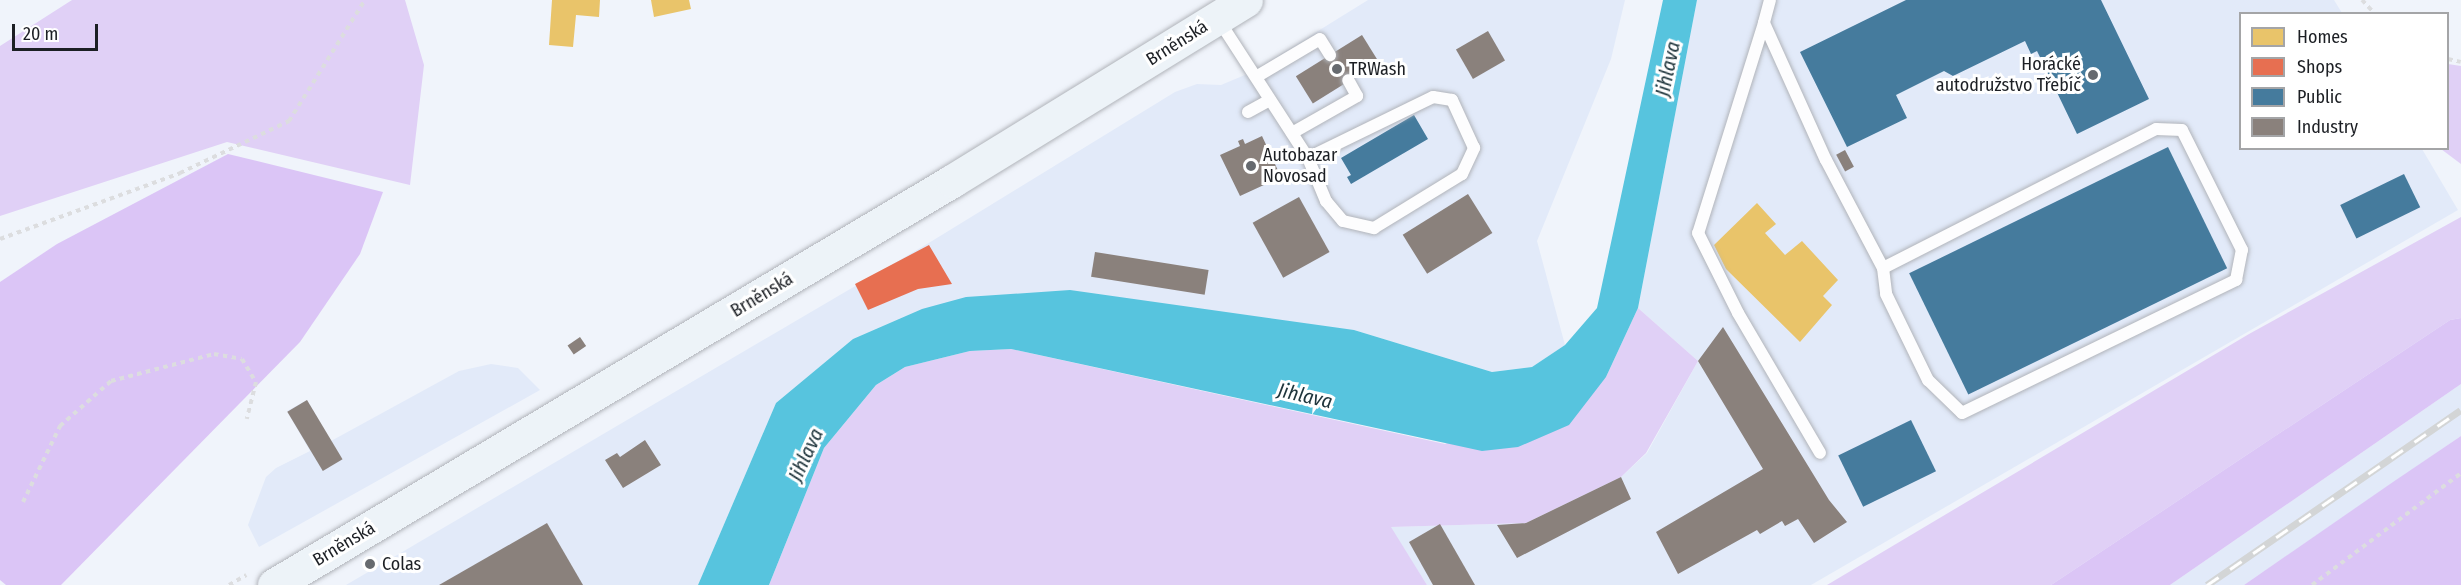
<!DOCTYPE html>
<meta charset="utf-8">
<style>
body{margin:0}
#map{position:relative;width:2461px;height:585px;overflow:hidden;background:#f0f4fb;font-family:"Fira Sans Condensed",sans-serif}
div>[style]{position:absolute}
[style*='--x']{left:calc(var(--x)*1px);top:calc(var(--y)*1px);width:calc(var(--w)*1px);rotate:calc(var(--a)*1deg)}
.built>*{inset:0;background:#e2eaf9}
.green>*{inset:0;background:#e0d0f6}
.forest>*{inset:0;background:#dbc5f6}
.water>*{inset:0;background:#57c4de}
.homes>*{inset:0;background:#e9c46a}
.shops>*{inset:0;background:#e76f51}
.public>*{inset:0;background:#457b9d;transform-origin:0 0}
.industry>*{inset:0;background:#8a817c;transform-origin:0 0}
.path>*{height:4px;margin-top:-2px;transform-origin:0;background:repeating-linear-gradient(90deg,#dcdddf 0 4.5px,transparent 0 9px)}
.roads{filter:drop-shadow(0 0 2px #b1b4ba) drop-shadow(0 0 2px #b1b4ba)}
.lane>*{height:12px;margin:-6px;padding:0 6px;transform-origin:6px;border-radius:6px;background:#fdfdfe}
.primary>*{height:33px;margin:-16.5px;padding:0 16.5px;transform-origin:16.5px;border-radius:16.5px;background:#edf3f8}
.rail>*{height:7px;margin-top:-3.5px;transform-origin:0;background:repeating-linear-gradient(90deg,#fff 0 14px,#d3d5d6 0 28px);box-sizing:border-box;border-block:2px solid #d3d5d6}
.dots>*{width:16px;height:16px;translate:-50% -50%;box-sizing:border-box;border:3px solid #fff;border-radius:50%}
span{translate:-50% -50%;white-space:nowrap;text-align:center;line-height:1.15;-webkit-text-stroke:6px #fff;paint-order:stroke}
.street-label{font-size:18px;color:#1c1f24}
.poi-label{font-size:18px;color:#1c1f24}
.right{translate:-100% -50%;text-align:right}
.left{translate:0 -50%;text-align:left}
.water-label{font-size:20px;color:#20363d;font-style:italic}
.legend{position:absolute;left:2239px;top:12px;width:210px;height:138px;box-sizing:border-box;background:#fff;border:2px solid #a4a5a7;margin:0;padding:8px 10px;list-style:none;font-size:18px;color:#1c1f24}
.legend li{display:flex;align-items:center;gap:12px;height:30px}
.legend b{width:30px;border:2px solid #a4a5a7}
.scale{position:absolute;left:12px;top:24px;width:86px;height:27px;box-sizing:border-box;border:3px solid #1c1f24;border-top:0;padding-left:8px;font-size:18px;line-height:21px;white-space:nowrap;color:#1c1f24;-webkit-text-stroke:4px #fff;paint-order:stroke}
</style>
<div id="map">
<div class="built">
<i style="clip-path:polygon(1368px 0,1625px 0,1611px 59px,1537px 241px,1565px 345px,1532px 367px,1492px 372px,1354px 330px,922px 309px,853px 339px,776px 403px,698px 585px,346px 585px,932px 241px,1175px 92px,1197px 84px,1221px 85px,1252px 72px)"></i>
<i style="clip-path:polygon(1697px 0,2334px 0,2342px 13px,2240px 14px,2240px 148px,2422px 149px,2458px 210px,1811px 585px,1427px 585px,1390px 527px,1526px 523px,1621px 477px,1647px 453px,1698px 361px,1638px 308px)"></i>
<i style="clip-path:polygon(491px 364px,518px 368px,540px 390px,259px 547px,248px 525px,266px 477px,276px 468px,310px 451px,287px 411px,307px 400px,331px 441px,459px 371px)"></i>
<i style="clip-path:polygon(2461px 384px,2461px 436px,2244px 585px,2170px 585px)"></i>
</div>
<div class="green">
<i style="clip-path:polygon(72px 0,405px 0,424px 65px,410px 185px,227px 142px,0 216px,0 46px)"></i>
<i style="clip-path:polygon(2448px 64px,2461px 66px,2461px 164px,2441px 149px,2448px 148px)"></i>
<i style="clip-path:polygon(2461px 217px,2461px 318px,2450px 320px,2051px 585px,1827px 585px,2249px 334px)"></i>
<i style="clip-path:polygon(1638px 308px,1698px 361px,1646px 453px,1621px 477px,1526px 523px,1391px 527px,1427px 585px,769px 585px,824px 448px,876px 385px,905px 367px,970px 351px,1011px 349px,1445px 444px,1606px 377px)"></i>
</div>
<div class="forest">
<i style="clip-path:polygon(228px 154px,383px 192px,360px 254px,300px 342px,61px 585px,6px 585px,0 580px,0 282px,57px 244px)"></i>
<i style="clip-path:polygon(2461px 318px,2461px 384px,2170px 585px,2051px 585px,2450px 320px)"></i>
<i style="clip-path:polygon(2461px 436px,2461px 585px,2244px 585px,2393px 482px)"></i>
</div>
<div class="water">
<i style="clip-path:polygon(1663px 0,1697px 0,1638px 308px,1606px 377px,1569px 425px,1518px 447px,1482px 451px,1011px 349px,970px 351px,905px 367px,876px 385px,824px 448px,769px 585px,698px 585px,776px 403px,853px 339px,922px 309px,966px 297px,1070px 290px,1354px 330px,1492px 372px,1532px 367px,1565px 345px,1597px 308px)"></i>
</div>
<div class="homes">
<i style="clip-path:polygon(552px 0,600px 0,599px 17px,576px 15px,573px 47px,549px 45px)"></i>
<i style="clip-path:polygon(651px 0,689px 0,691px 9px,654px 17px)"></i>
<i style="clip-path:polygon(1757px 203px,1776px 224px,1765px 233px,1785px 255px,1802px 241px,1838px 280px,1823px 296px,1832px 305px,1800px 342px,1726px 269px,1714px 245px)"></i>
</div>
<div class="shops">
<i style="clip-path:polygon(929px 245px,952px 284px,918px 289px,868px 310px,855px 284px)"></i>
</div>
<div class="public">
<i style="clip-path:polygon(1906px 0,2101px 0,2149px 99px,2077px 134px,2037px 51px,2031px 54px,2025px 41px,1953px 76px,1944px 71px,1896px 95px,1907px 118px,1847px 147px,1800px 52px)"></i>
<i style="clip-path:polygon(1414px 115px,1428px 139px,1351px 184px,1347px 177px,1351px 175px,1341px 158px)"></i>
<i style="left:2168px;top:147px;width:135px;height:288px;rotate:64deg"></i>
<i style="left:2404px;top:174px;width:37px;height:71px;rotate:64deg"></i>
<i style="left:1911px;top:420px;width:57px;height:81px;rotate:64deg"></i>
</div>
<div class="industry">
<i style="left:1488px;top:31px;width:34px;height:37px;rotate:60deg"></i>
<i style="left:1362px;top:35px;width:32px;height:78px;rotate:58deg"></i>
<i style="clip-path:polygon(1262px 136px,1281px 177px,1240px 196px,1220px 155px,1240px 146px,1238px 141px,1243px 139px,1245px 144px)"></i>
<i style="left:1845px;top:150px;width:19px;height:10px;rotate:62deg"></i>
<i style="left:1468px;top:194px;width:46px;height:77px;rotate:58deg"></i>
<i style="left:1299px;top:197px;width:63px;height:53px;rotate:61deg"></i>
<i style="left:1095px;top:252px;width:115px;height:25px;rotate:9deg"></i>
<i style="clip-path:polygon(1723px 327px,1829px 500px,1847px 522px,1814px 543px,1798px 519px,1785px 526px,1782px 521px,1760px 534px,1757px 530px,1678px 574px,1656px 532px,1763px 469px,1698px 361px)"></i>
<i style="left:580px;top:337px;width:11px;height:15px;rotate:56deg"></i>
<i style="left:307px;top:400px;width:69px;height:23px;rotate:59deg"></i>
<i style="clip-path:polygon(645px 440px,661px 465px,623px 488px,605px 460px,617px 453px,620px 457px)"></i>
<i style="clip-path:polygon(1621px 477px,1631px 499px,1517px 558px,1497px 525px,1526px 523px)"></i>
<i style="clip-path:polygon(547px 523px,583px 585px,439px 585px)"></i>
<i style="clip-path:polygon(1440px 524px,1475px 585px,1433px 585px,1409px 542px)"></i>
</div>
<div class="path">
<i style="--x:2362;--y:0;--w:19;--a:47"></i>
<i style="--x:2448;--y:59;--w:13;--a:13"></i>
<i style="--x:0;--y:239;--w:192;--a:-20.1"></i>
<i style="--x:180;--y:173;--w:121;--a:-25.5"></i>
<i style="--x:289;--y:121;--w:143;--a:-57.9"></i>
<i style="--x:23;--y:502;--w:85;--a:-64"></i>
<i style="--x:60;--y:426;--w:68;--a:-41.4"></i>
<i style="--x:111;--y:381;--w:106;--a:-14.7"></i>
<i style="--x:214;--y:354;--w:28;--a:10"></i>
<i style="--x:242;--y:359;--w:27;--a:59"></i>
<i style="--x:256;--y:382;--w:38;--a:104"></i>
<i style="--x:229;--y:585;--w:20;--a:-30"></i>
<i style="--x:2312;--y:585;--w:186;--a:-36.9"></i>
</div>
<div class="roads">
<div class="lane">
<i style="--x:1770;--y:0;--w:24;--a:105"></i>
<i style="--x:1764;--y:23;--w:150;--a:65.7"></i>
<i style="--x:1826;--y:160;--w:122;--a:62.2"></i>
<i style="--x:1883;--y:268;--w:26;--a:83"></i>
<i style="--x:1886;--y:294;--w:96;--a:64"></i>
<i style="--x:1928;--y:380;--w:47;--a:44.1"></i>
<i style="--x:1962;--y:413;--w:305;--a:-25.9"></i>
<i style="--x:2236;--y:280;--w:31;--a:-79"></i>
<i style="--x:2242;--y:250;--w:134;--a:-116.6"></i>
<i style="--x:2182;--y:130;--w:26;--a:-178"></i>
<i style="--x:2156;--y:129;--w:306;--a:153"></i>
<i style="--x:1218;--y:19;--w:166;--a:57.1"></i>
<i style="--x:1308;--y:158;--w:47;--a:67.3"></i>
<i style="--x:1326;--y:201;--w:26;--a:50"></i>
<i style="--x:1343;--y:221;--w:32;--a:13"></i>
<i style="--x:1374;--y:228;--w:103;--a:-31.5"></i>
<i style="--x:1462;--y:174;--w:29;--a:-65"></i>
<i style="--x:1474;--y:148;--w:53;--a:-114.6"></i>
<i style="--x:1452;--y:100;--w:19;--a:-171"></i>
<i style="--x:1433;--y:97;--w:139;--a:154"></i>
<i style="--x:1764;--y:23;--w:220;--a:107.4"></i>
<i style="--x:1698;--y:233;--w:89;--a:63.4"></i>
<i style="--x:1738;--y:313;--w:162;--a:59.6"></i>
<i style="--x:1256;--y:77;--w:74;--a:-30.7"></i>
<i style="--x:1320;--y:39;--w:19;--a:58"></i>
<i style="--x:1248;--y:112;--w:25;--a:-29"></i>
<i style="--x:1292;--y:133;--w:75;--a:-29.6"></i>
<i style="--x:1357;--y:96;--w:18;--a:-119"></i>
</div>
<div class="primary">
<i style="--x:274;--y:585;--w:789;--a:-30.79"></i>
<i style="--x:952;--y:181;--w:345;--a:-31.6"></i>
</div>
</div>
<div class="rail">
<i style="--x:2207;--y:585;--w:308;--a:-34.6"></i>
</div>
<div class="dots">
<i style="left:1337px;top:69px;background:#666a6f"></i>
<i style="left:2093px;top:75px;background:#666a6f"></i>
<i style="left:1251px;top:166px;background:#666a6f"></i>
<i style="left:370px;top:564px;background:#666a6f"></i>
</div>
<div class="street-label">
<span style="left:1177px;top:43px;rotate:-32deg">Brněnská</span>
<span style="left:762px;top:295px;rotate:-31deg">Brněnská</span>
<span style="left:344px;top:544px;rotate:-31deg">Brněnská</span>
</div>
<div class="poi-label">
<span class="right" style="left:2081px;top:75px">Horácké<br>autodružstvo Třebíč</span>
<span class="left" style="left:1349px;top:69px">TRWash</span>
<span class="left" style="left:1263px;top:166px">Autobazar<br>Novosad</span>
<span class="left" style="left:382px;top:564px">Colas</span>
</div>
<div class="water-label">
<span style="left:1668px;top:69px;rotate:-78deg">Jihlava</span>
<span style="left:1305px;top:396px;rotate:13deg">Jihlava</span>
<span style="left:806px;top:455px;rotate:-65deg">Jihlava</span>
</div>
<ul class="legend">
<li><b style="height:16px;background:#e9c46a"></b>Homes</li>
<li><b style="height:16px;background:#e76f51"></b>Shops</li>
<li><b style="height:16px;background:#457b9d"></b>Public</li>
<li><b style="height:16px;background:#8a817c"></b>Industry</li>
</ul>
<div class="scale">20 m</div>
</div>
